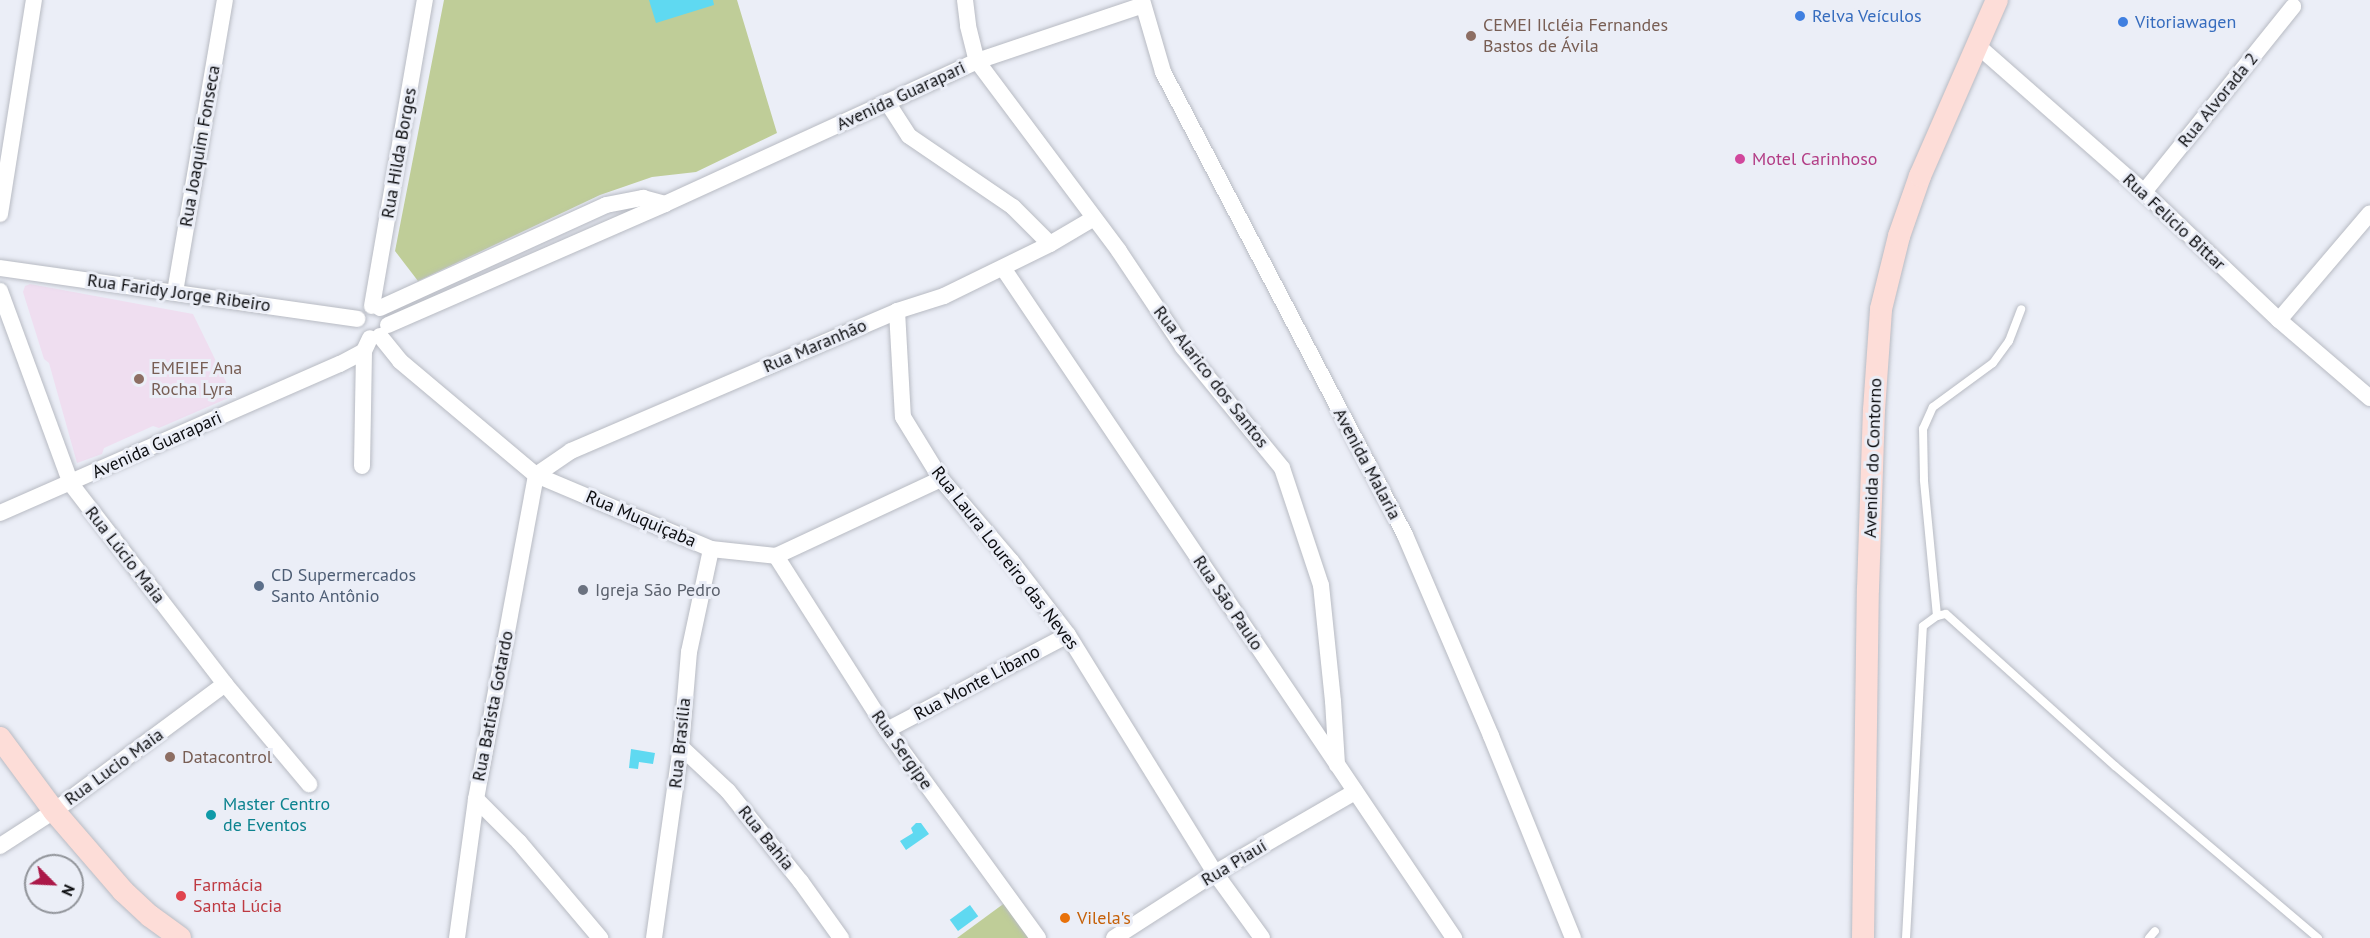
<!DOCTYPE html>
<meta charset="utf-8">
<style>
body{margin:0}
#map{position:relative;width:2370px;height:938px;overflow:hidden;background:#ebeef7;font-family:"PT Sans",sans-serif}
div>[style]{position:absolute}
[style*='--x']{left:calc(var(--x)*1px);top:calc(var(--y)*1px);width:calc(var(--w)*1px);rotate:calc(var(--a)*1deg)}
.education>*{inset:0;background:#efdef0}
.green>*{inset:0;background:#bfcd98}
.water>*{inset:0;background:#5fd9f1;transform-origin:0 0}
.roads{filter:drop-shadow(0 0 2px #b8bbc3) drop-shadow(0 0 2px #b8bbc3)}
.lane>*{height:8px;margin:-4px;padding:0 4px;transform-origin:4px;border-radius:4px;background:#fff}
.street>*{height:16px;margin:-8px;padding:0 8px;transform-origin:8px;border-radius:8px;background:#fff}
.secondary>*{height:22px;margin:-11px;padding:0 11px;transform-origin:11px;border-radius:11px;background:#fdddd8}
.dots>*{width:16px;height:16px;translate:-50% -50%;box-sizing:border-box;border:3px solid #ebeef7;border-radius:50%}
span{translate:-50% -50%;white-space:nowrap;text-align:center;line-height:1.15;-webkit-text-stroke:6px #ebeef7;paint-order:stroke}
.shop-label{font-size:18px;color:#366cbe}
.left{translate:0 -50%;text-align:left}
.education-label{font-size:18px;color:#785e54}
.street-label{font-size:18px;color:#0b0c0f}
.hotel-label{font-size:18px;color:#b23c85}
.service-label{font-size:18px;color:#4e5e75}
.worship-label{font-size:18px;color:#5b616d}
.culture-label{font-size:18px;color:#0d838f}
.health-label{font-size:18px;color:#be3a42}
.food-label{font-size:18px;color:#c56008}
.north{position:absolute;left:24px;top:854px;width:60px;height:60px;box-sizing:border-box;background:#ebeef7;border:2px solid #91949a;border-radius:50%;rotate:114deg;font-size:16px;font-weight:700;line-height:24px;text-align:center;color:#0b0c0f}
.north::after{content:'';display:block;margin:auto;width:21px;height:27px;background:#ab1848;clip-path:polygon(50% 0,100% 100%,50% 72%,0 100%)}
</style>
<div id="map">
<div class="education">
<i style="clip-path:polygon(30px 284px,193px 314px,233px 396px,159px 428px,153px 426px,104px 448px,102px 454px,77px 463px,49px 363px,44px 359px,23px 292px,25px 286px)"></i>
</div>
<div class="green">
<i style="clip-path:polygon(444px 0,737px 0,777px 133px,696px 172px,652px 177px,600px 195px,418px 281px,395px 251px)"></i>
<i style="clip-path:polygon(1006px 902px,1033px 938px,957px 938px)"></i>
</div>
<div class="water">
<i style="clip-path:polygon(649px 0,713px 0,714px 5px,656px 23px)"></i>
<i style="clip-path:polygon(631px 749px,655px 753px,653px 764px,639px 762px,638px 769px,629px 768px)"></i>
<i style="clip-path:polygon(916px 823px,921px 823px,929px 834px,906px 850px,900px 841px,913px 833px,911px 828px)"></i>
<i style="left:970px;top:905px;width:14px;height:25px;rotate:54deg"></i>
</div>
<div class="roads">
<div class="lane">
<i style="--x:1937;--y:616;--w:137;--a:-95.5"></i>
<i style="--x:1924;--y:480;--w:51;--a:-91.1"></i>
<i style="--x:1923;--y:429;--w:24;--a:-66"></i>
<i style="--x:1933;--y:407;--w:74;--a:-36.3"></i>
<i style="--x:1993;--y:363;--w:27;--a:-54"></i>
<i style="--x:2009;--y:341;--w:34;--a:-69"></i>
<i style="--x:1906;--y:938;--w:312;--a:-86.9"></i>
<i style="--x:1923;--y:626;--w:17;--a:-36"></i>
<i style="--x:1937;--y:616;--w:9;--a:-13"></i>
<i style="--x:1946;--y:614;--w:227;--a:42"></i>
<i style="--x:2115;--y:766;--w:266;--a:40.3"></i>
<i style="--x:2149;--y:938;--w:9;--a:-49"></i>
</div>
<div class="street">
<i style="--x:965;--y:0;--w:26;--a:83"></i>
<i style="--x:968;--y:26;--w:36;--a:76"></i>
<i style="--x:977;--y:61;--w:237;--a:53.2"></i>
<i style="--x:1119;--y:251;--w:115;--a:56.3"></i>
<i style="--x:1183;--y:347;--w:156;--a:50.7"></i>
<i style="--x:1282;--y:468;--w:123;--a:71.6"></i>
<i style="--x:1321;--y:585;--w:117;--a:84.1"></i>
<i style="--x:1333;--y:701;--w:64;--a:86.4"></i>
<i style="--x:1142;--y:0;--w:75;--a:73.7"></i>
<i style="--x:1163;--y:72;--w:522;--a:62.4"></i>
<i style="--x:1405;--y:535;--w:219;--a:66.8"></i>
<i style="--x:1491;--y:736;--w:218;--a:67.9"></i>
<i style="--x:1978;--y:46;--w:221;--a:41.3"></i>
<i style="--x:2144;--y:192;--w:186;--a:43.5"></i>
<i style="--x:2279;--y:320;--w:120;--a:40.6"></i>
<i style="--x:887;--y:102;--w:40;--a:57.1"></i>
<i style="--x:909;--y:136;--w:126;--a:34.3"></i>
<i style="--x:1013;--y:207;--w:52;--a:45"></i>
<i style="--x:2144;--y:192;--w:238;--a:-51.2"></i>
<i style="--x:0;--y:214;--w:217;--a:-81"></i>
<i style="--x:0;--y:268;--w:361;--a:8.1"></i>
<i style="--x:1003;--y:268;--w:808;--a:56.05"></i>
<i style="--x:0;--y:291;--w:206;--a:69.8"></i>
<i style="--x:71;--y:484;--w:252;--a:52.4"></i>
<i style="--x:225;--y:684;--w:131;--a:50"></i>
<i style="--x:175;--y:292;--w:296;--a:-80.3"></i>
<i style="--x:372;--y:306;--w:311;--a:-80.2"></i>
<i style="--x:380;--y:308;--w:248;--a:-24.5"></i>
<i style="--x:606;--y:205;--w:38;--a:-11"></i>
<i style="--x:643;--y:198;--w:23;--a:15"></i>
<i style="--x:897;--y:311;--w:106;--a:86.8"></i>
<i style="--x:903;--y:417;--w:73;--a:58.5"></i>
<i style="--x:941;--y:479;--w:108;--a:49.5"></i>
<i style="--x:1011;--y:561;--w:93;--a:52.4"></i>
<i style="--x:1068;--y:635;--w:280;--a:58.3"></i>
<i style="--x:1215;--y:873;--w:80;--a:54.1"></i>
<i style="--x:2279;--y:320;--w:140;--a:-49.6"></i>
<i style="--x:388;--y:325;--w:302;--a:-23.6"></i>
<i style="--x:665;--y:204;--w:343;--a:-24.6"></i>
<i style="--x:977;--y:61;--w:175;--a:-18.6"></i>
<i style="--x:380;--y:336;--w:32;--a:51"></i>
<i style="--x:400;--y:361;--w:177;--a:40"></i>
<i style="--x:536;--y:475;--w:190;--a:22.9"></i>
<i style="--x:711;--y:549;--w:65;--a:6.1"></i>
<i style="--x:776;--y:556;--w:182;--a:-25"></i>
<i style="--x:362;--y:466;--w:115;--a:-89"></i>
<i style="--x:0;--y:513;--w:371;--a:-23.7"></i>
<i style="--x:340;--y:364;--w:27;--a:-28"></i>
<i style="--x:364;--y:351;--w:14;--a:-65"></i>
<i style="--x:776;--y:556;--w:206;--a:57.5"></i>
<i style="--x:887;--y:730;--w:257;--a:54"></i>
<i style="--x:887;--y:730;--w:204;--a:-27.7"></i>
<i style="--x:681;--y:747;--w:64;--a:43.1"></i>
<i style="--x:728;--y:791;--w:117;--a:51.3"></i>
<i style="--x:801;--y:882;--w:69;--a:54.5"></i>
<i style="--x:476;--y:799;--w:61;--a:45"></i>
<i style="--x:519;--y:842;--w:126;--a:49.8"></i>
<i style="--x:0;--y:846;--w:64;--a:-32.9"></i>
<i style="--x:54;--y:811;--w:213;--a:-36.6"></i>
<i style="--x:457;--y:938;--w:140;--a:-82.2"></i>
<i style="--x:476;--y:799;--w:330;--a:-79.5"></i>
<i style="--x:536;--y:475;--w:42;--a:-34.4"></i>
<i style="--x:571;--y:451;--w:355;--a:-23.2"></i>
<i style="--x:897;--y:311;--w:49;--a:-17.7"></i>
<i style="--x:944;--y:296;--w:118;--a:-26.1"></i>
<i style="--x:1050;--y:244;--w:51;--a:-30.6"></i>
<i style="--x:654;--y:938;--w:193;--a:-82"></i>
<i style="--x:681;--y:747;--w:95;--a:-85.2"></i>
<i style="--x:689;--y:652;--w:105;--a:-77.9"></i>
<i style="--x:1114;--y:938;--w:120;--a:-32.8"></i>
<i style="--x:1215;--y:873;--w:162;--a:-30.1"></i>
</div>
<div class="secondary">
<i style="--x:0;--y:738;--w:91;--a:53.5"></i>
<i style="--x:54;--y:811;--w:106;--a:49.2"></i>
<i style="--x:123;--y:891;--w:37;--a:43"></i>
<i style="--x:150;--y:916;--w:37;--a:36"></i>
<i style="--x:1863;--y:938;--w:349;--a:-89.2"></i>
<i style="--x:1868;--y:589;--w:179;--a:-88.1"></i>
<i style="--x:1874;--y:410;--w:101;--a:-86"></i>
<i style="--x:1881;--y:309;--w:75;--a:-76.1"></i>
<i style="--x:1899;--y:236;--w:64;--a:-70.7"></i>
<i style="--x:1920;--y:176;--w:192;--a:-66.4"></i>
</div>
</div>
<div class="dots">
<i style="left:1800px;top:16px;background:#3f7fe0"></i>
<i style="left:2123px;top:22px;background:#3f7fe0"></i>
<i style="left:1471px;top:36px;background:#8d6e63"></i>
<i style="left:1740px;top:159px;background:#d1479c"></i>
<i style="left:139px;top:379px;background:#8d6e63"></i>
<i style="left:259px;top:586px;background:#5c6f8a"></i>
<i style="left:583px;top:590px;background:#6b7280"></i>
<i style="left:170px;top:757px;background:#8d6e63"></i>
<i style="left:211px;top:815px;background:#0f9aa8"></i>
<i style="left:181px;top:896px;background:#e0444e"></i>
<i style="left:1065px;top:918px;background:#e8710a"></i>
</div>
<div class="shop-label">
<span class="left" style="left:1812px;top:16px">Relva Veículos</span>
<span class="left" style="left:2135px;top:22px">Vitoriawagen</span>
</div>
<div class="education-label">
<span class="left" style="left:1483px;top:36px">CEMEI Ilcléia Fernandes<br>Bastos de Ávila</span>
<span class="left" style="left:151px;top:379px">EMEIEF Ana<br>Rocha Lyra</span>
<span class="left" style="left:182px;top:757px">Datacontrol</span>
</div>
<div class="street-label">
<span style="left:901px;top:96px;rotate:-25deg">Avenida Guarapari</span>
<span style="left:2218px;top:100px;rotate:-51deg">Rua Alvorada 2</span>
<span style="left:200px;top:146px;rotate:-80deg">Rua Joaquim Fonseca</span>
<span style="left:399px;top:153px;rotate:-80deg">Rua Hilda Borges</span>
<span style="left:2174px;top:222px;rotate:43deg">Rua Felicio Bittar</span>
<span style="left:179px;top:293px;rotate:8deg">Rua Faridy Jorge Ribeiro</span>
<span style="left:815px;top:346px;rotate:-23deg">Rua Maranhão</span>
<span style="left:1211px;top:377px;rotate:52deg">Rua Alarico dos Santos</span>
<span style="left:157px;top:445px;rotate:-24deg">Avenida Guarapari</span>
<span style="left:1873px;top:458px;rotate:-88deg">Avenida do Contorno</span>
<span style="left:1367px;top:464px;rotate:62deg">Avenida Malaria</span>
<span style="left:641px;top:519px;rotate:23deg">Rua Muquiçaba</span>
<span style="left:125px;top:555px;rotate:52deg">Rua Lúcio Maia</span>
<span style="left:1005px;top:558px;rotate:52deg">Rua Laura Loureiro das Neves</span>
<span style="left:1228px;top:603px;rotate:56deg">Rua São Paulo</span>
<span style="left:977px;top:683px;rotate:-28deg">Rua Monte Líbano</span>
<span style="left:493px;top:706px;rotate:-79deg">Rua Batista Gotardo</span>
<span style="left:680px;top:743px;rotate:-84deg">Rua Brasília</span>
<span style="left:902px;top:750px;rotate:55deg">Rua Sergipe</span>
<span style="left:114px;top:767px;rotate:-36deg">Rua Lucio Maia</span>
<span style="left:766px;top:838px;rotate:51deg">Rua Bahia</span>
<span style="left:1234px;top:863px;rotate:-31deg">Rua Piauí</span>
</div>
<div class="hotel-label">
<span class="left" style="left:1752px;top:159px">Motel Carinhoso</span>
</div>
<div class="service-label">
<span class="left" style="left:271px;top:586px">CD Supermercados<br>Santo Antônio</span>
</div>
<div class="worship-label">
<span class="left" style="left:595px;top:590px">Igreja São Pedro</span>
</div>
<div class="culture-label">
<span class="left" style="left:223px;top:815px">Master Centro<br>de Eventos</span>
</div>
<div class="health-label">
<span class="left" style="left:193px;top:896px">Farmácia<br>Santa Lúcia</span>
</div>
<div class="food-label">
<span class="left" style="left:1077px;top:918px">Vilela's</span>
</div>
<div class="north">N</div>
</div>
